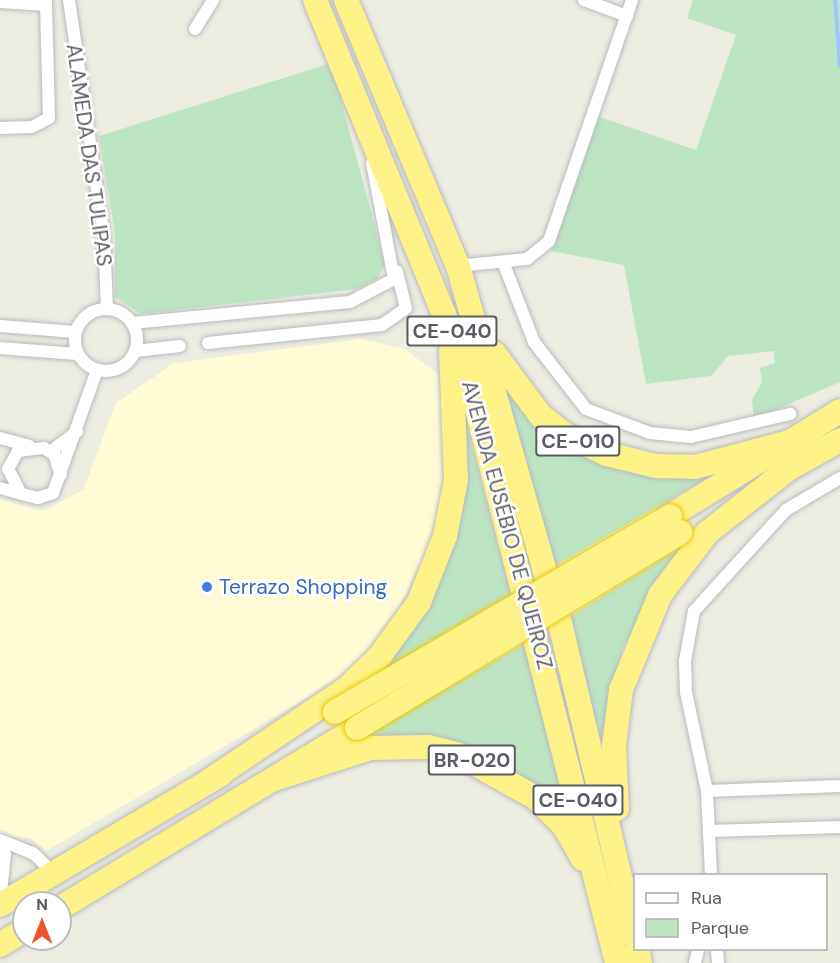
<!DOCTYPE html>
<meta charset="utf-8">
<style>
body{margin:0}
#map{position:relative;width:840px;height:963px;overflow:hidden;background:#edece1;font-family:"DM Sans",sans-serif}
div>[style]{position:absolute}
[style*='--x']{left:calc(var(--x)*1px);top:calc(var(--y)*1px);width:calc(var(--w)*1px);rotate:calc(var(--a)*1deg)}
.commercial>*{inset:0;background:#fefbd5}
.green>*{inset:0;background:#bde5c3}
.stream>*{height:4px;margin:-2px;padding:0 2px;transform-origin:2px;border-radius:2px;background:#9ec6ff}
.roads{filter:drop-shadow(0 0 2px #b9bac0) drop-shadow(0 0 2px #b9bac0)}
.street>*{height:12px;margin:-6px;padding:0 6px;transform-origin:6px;border-radius:6px;background:#fff}
.street>.ring{margin:-6px;padding:0;box-sizing:content-box;background:none;border:12px solid #fff;border-radius:50%}
.highway>*{height:24px;margin:-12px;padding:0 12px;transform-origin:12px;border-radius:12px;background:#fdf287}
.bridges{filter:drop-shadow(0 0 2px #edc900) drop-shadow(0 0 2px #edc900)}
.highway-bridge>*{height:24px;margin:-12px;padding:0 12px;transform-origin:12px;border-radius:12px;background:#fdf287}
.dots>*{width:16px;height:16px;translate:-50% -50%;box-sizing:border-box;border:3px solid #fff;border-radius:50%}
span{translate:-50% -50%;white-space:nowrap;text-align:center;line-height:1.15;-webkit-text-stroke:5px #fff;paint-order:stroke}
.shield-label span{padding:2px 4px;background:#fff;border:2px solid;border-radius:4px;-webkit-text-stroke-width:0}
.shield-label{font-size:20px;color:#595c62;font-weight:700}
.street-label{font-size:21px;color:#595c62}
.shop-label{font-size:21px;color:#366cbe}
.left{translate:0 -50%;text-align:left}
.legend{position:absolute;left:633px;top:873px;width:195px;height:78px;box-sizing:border-box;background:#fff;border:2px solid #bdbec0;margin:0;padding:8px 10px;list-style:none;font-size:18px;color:#595c62}
.legend li{display:flex;align-items:center;gap:12px;height:30px}
.legend b{width:30px;border:2px solid #bdbec0}
.north{position:absolute;left:12px;top:891px;width:60px;height:60px;box-sizing:border-box;background:#fff;border:2px solid #bdbec0;border-radius:50%;rotate:0deg;font-size:16px;font-weight:700;line-height:24px;text-align:center;color:#595c62}
.north::after{content:'';display:block;margin:auto;width:21px;height:27px;background:#e9572a;clip-path:polygon(50% 0,100% 100%,50% 72%,0 100%)}
</style>
<div id="map">
<div class="commercial">
<i style="clip-path:polygon(360px 339px,403px 348px,438px 374px,449px 433px,440px 523px,387px 633px,341px 678px,46px 851px,31px 838px,0 836px,0 499px,43px 511px,83px 490px,116px 403px,174px 363px)"></i>
</div>
<div class="green">
<i style="clip-path:polygon(693px 0,840px 0,840px 382px,754px 419px,752px 400px,762px 382px,760px 368px,775px 363px,774px 351px,728px 356px,711px 376px,646px 384px,624px 265px,551px 251px,597px 116px,696px 150px,736px 35px,687px 18px)"></i>
<i style="clip-path:polygon(331px 63px,385px 264px,377px 279px,357px 289px,141px 314px,115px 297px,115px 233px,99px 136px)"></i>
<i style="clip-path:polygon(506px 390px,544px 429px,718px 471px,555px 566px)"></i>
<i style="clip-path:polygon(466px 425px,511px 594px,374px 676px,459px 523px)"></i>
<i style="clip-path:polygon(683px 546px,622px 649px,600px 744px,571px 616px)"></i>
<i style="clip-path:polygon(524px 644px,567px 818px,526px 779px,483px 755px,397px 736px,363px 737px)"></i>
</div>
<div class="stream">
<i style="--x:835;--y:0;--w:66;--a:85.7"></i>
</div>
<div class="roads">
<div class="street">
<i style="--x:69;--y:0;--w:240;--a:81.6"></i>
<i style="--x:104;--y:237;--w:72;--a:87.6"></i>
<i style="--x:584;--y:0;--w:46;--a:20.4"></i>
<i style="--x:0;--y:2;--w:46;--a:3.7"></i>
<i style="--x:195;--y:29;--w:34;--a:-58"></i>
<i style="--x:0;--y:128;--w:32;--a:-2"></i>
<i style="--x:32;--y:127;--w:19;--a:-28"></i>
<i style="--x:49;--y:118;--w:118;--a:-91.5"></i>
<i style="--x:503;--y:262;--w:86;--a:68.8"></i>
<i style="--x:534;--y:342;--w:85;--a:52.2"></i>
<i style="--x:586;--y:409;--w:68;--a:20.6"></i>
<i style="--x:650;--y:433;--w:41;--a:5.6"></i>
<i style="--x:691;--y:437;--w:102;--a:-13.1"></i>
<i style="--x:458;--y:266;--w:69;--a:-5.8"></i>
<i style="--x:527;--y:259;--w:28;--a:-39"></i>
<i style="--x:549;--y:241;--w:255;--a:-71"></i>
<i class="ring" style="left:75px;top:309px;width:50px;height:50px"></i>
<i style="--x:132;--y:323;--w:219;--a:-5.5"></i>
<i style="--x:350;--y:302;--w:50;--a:-27.6"></i>
<i style="--x:394;--y:279;--w:118;--a:-100.7"></i>
<i style="--x:0;--y:326;--w:75;--a:4.6"></i>
<i style="--x:208;--y:343;--w:175;--a:-5.9"></i>
<i style="--x:382;--y:325;--w:29;--a:-35"></i>
<i style="--x:406;--y:308;--w:38;--a:-104"></i>
<i style="--x:0;--y:348;--w:77;--a:4.5"></i>
<i style="--x:135;--y:351;--w:45;--a:-6.3"></i>
<i style="--x:0;--y:438;--w:30;--a:15"></i>
<i style="--x:50;--y:452;--w:34;--a:-37"></i>
<i style="--x:0;--y:488;--w:39;--a:15"></i>
<i style="--x:38;--y:498;--w:16;--a:-18"></i>
<i style="--x:53;--y:493;--w:131;--a:-70.3"></i>
<i style="--x:21;--y:494;--w:28;--a:-117"></i>
<i style="--x:8;--y:469;--w:21;--a:-61"></i>
<i style="--x:18;--y:451;--w:26;--a:-7"></i>
<i style="--x:44;--y:448;--w:12;--a:31"></i>
<i style="--x:54;--y:454;--w:22;--a:72"></i>
<i style="--x:707;--y:791;--w:133;--a:-2.2"></i>
<i style="--x:709;--y:831;--w:131;--a:-1.7"></i>
<i style="--x:0;--y:840;--w:35;--a:22"></i>
<i style="--x:33;--y:853;--w:28;--a:44"></i>
<i style="--x:0;--y:846;--w:9;--a:58"></i>
<i style="--x:5;--y:854;--w:48;--a:95.9"></i>
<i style="--x:711;--y:874;--w:83;--a:-92.8"></i>
<i style="--x:707;--y:791;--w:101;--a:-102"></i>
<i style="--x:686;--y:692;--w:31;--a:-92"></i>
<i style="--x:685;--y:661;--w:51;--a:-79.8"></i>
<i style="--x:694;--y:611;--w:137;--a:-47.7"></i>
<i style="--x:786;--y:510;--w:63;--a:-30.7"></i>
<i style="--x:717;--y:950;--w:13;--a:86"></i>
<i style="--x:695;--y:963;--w:13;--a:-77"></i>
</div>
<div class="highway">
<i style="--x:315;--y:0;--w:400;--a:67.7"></i>
<i style="--x:467;--y:370;--w:612;--a:75.8"></i>
<i style="--x:346;--y:0;--w:289;--a:67.2"></i>
<i style="--x:458;--y:266;--w:371;--a:74.1"></i>
<i style="--x:560;--y:623;--w:323;--a:76.7"></i>
<i style="--x:494;--y:353;--w:79;--a:53.3"></i>
<i style="--x:541;--y:416;--w:33;--a:38"></i>
<i style="--x:567;--y:436;--w:44;--a:24.2"></i>
<i style="--x:607;--y:454;--w:50;--a:13.8"></i>
<i style="--x:656;--y:466;--w:39;--a:1"></i>
<i style="--x:695;--y:467;--w:97;--a:-14.9"></i>
<i style="--x:779;--y:474;--w:70;--a:-29.1"></i>
<i style="--x:670;--y:516;--w:200;--a:-31.7"></i>
<i style="--x:274;--y:779;--w:101;--a:-17.9"></i>
<i style="--x:370;--y:748;--w:58;--a:-1"></i>
<i style="--x:428;--y:747;--w:30;--a:14"></i>
<i style="--x:457;--y:754;--w:90;--a:29.1"></i>
<i style="--x:536;--y:798;--w:40;--a:45"></i>
<i style="--x:564;--y:826;--w:38;--a:60"></i>
<i style="--x:206;--y:783;--w:169;--a:-33.9"></i>
<i style="--x:346;--y:689;--w:46;--a:-44.1"></i>
<i style="--x:379;--y:657;--w:68;--a:-54"></i>
<i style="--x:419;--y:602;--w:71;--a:-68.5"></i>
<i style="--x:445;--y:536;--w:57;--a:-78.9"></i>
<i style="--x:456;--y:480;--w:129;--a:-92.2"></i>
<i style="--x:617;--y:809;--w:63;--a:-92.7"></i>
<i style="--x:614;--y:746;--w:56;--a:-82.9"></i>
<i style="--x:621;--y:690;--w:103;--a:-67.7"></i>
<i style="--x:660;--y:595;--w:78;--a:-52.8"></i>
<i style="--x:707;--y:533;--w:108;--a:-38.2"></i>
<i style="--x:0;--y:905;--w:256;--a:-30.6"></i>
<i style="--x:60;--y:908;--w:347;--a:-31.2"></i>
<i style="--x:0;--y:945;--w:28;--a:-32"></i>
<i style="--x:637;--y:950;--w:13;--a:77"></i>
</div>
</div>
<div class="bridges">
<div class="highway-bridge">
<i style="--x:335;--y:712;--w:388;--a:-30.3"></i>
<i style="--x:357;--y:728;--w:378;--a:-31.2"></i>
</div>
</div>
<div class="dots">
<i style="left:207px;top:587px;background:#3f7fe0"></i>
</div>
<div class="shield-label">
<span style="left:452px;top:331px">CE-040</span>
<span style="left:578px;top:441px">CE-010</span>
<span style="left:472px;top:760px">BR-020</span>
<span style="left:578px;top:800px">CE-040</span>
</div>
<div class="street-label">
<span style="left:89px;top:155px;rotate:82deg">ALAMEDA DAS TULIPAS</span>
<span style="left:507px;top:525px;rotate:75deg">AVENIDA EUSÉBIO DE QUEIROZ</span>
</div>
<div class="shop-label">
<span class="left" style="left:219px;top:587px">Terrazo Shopping</span>
</div>
<ul class="legend">
<li><b style="height:8px;background:#fff"></b>Rua</li>
<li><b style="height:16px;background:#bde5c3"></b>Parque</li>
</ul>
<div class="north">N</div>
</div>
